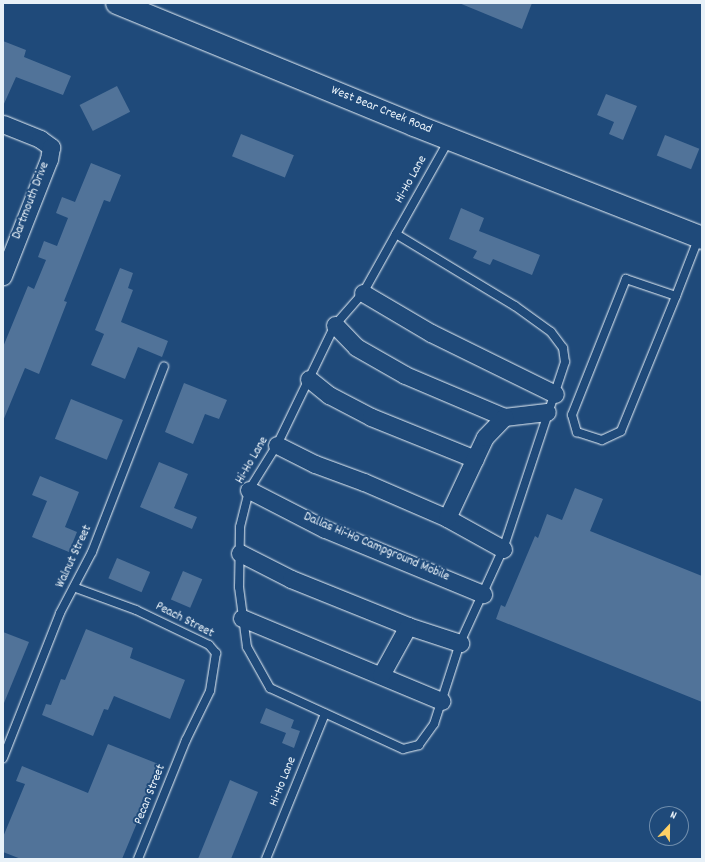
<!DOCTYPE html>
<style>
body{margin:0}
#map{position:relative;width:705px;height:862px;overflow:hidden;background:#1f4a7a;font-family:Dekko,sans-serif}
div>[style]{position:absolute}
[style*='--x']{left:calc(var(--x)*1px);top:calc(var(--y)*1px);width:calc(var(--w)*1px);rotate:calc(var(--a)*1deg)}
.building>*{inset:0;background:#517399;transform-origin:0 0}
.roads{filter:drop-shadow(0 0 1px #e8f1f8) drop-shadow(0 0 1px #e8f1f8)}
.lane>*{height:8px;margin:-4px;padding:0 4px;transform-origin:4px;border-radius:4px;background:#1f4a7a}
.street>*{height:17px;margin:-8.5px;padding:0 8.5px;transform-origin:8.5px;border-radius:8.5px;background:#1f4a7a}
.secondary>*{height:22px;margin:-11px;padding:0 11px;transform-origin:11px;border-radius:11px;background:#1f4a7a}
span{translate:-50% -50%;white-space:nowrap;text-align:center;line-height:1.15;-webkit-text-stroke:4px #1f4a7a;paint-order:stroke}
.street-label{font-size:13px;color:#e8f1f8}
.frame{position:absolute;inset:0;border:4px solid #e8f1f8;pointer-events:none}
.north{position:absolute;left:649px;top:806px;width:40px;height:40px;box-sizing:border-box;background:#1f4a7a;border:1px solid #6f8dac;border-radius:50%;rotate:22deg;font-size:11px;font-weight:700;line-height:16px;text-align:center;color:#e8f1f8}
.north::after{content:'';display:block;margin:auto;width:14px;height:18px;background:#ffd166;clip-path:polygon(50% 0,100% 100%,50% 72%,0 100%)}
</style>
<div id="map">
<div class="building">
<i style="clip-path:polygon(459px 3px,532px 3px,522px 29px)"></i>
<i style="clip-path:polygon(3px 41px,26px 50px,24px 57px,71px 76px,63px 95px,16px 77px,3px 106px)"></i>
<i style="left:117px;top:86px;width:29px;height:42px;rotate:63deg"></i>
<i style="clip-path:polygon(606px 94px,637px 106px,623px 140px,609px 134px,614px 122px,597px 115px)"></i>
<i style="left:241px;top:134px;width:57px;height:24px;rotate:22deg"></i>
<i style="left:665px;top:135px;width:37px;height:22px;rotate:22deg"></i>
<i style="clip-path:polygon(91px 163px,121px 175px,110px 202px,104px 200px,64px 301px,67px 302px,39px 374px,25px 368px,3px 421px,3px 347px,28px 286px,34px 289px,46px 260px,38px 257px,44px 241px,57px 246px,68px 218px,56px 213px,62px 197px,75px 202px)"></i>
<i style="clip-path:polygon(461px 208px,484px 218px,479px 231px,540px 255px,532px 275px,493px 259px,490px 265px,473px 258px,477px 251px,449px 239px)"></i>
<i style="clip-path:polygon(120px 268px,133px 273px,128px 288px,133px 290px,121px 322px,168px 341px,162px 357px,138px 347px,125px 379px,91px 365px,104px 334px,95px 330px)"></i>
<i style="clip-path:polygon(184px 383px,227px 400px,219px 419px,205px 414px,193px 444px,165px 432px)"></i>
<i style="left:71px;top:399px;width:56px;height:43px;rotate:22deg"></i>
<i style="clip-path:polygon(159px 462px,188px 474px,174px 508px,197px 517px,192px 529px,140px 507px)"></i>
<i style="clip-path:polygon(40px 476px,79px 492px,65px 527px,77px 532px,69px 552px,32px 537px,47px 501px,32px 495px)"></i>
<i style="clip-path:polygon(575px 488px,603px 499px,590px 531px,702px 576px,702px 702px,496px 619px,501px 605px,505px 607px,535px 536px,538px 538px,547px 514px,562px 520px)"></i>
<i style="left:117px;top:558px;width:36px;height:22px;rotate:23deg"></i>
<i style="left:183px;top:571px;width:21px;height:31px;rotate:23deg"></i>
<i style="clip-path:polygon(86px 629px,133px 648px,130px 658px,185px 680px,170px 719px,114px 696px,108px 710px,104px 709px,93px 736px,42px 715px,46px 704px,51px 705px,61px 679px,65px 680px)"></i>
<i style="clip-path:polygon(3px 632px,29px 642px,4px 703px,3px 703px)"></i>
<i style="clip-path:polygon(266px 708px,294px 720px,291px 728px,300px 731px,294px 748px,282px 743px,286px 733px,260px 723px)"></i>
<i style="clip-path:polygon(108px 744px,161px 765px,122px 859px,21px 859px,3px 852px,3px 837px,25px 784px,16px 781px,22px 766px,88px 793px)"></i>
<i style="clip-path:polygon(230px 780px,258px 792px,231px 859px,198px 859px)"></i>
</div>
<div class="roads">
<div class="lane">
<i style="--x:396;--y:234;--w:139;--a:31.2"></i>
<i style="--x:515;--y:306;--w:44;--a:35.8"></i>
<i style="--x:551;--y:332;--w:20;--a:53"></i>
<i style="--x:563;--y:348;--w:14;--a:82"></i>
<i style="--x:565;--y:362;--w:197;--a:108.3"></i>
<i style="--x:503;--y:549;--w:103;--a:114.6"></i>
<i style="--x:460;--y:643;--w:85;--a:107.8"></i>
<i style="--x:434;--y:724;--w:26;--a:126"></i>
<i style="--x:419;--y:745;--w:16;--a:166"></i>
<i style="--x:403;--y:749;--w:146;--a:-155.4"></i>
<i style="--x:270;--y:688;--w:47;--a:-119.3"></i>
<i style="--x:247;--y:647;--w:61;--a:-97.6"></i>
<i style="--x:239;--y:587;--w:60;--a:-89"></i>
<i style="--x:240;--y:527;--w:38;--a:-76"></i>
<i style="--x:249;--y:490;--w:53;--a:-58.1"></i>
<i style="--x:277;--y:445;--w:133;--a:-64.2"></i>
<i style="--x:335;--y:325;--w:43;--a:-48.8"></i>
<i style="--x:363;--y:293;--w:68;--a:-60.8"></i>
<i style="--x:396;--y:234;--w:108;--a:-60.6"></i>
<i style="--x:676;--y:296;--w:53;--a:-161.2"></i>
<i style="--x:626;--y:279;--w:146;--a:111.7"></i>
<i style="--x:572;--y:415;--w:18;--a:74"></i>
<i style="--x:577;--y:432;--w:26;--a:18"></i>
<i style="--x:602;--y:440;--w:21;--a:-25"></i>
<i style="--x:621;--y:431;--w:146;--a:-67.8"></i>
<i style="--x:676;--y:296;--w:53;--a:-68.8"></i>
<i style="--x:76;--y:588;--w:64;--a:20.1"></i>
<i style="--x:136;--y:610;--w:81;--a:25.6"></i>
<i style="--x:209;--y:645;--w:11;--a:49"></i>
<i style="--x:216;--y:653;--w:38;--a:99"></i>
<i style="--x:210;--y:691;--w:55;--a:116.1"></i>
<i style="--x:186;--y:740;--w:128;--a:112"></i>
<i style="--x:3;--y:758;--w:156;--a:-68.5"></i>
<i style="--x:60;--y:613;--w:69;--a:-62.3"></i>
<i style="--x:92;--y:552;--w:199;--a:-68.8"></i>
<i style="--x:266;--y:859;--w:157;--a:-67.9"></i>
</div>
<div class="street">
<i style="--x:3;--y:124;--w:40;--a:22"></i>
<i style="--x:40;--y:139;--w:14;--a:36"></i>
<i style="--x:51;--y:147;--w:12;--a:99"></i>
<i style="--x:49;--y:159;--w:126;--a:111.5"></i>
<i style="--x:363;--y:293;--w:79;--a:30.5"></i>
<i style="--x:431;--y:333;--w:138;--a:26.2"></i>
<i style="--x:335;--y:325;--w:30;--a:46"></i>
<i style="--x:356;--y:347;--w:56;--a:29.7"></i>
<i style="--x:405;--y:375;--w:108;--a:23"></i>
<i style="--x:504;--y:417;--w:43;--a:-6.6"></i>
<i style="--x:309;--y:379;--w:26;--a:39"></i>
<i style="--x:329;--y:395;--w:47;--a:27.6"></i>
<i style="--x:371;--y:417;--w:112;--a:22"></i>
<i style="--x:277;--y:445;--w:42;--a:26.6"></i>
<i style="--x:315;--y:464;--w:52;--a:20.2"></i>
<i style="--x:364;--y:482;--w:90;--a:23.4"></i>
<i style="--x:447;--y:518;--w:64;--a:29"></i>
<i style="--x:249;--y:490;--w:85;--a:27.2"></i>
<i style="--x:325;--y:529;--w:171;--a:22.4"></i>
<i style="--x:447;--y:518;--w:89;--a:-64.9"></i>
<i style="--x:485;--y:437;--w:28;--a:-46"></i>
<i style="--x:240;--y:553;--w:57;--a:27"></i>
<i style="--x:291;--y:579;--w:126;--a:21.9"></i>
<i style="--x:408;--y:626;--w:55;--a:18.1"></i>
<i style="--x:242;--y:618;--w:216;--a:22.6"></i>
<i style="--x:381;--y:675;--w:56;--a:-61.1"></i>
</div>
<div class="secondary">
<i style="--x:117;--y:3;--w:321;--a:22.3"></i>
<i style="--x:414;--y:125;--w:309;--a:21.4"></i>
</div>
</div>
<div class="street-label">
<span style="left:381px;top:111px;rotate:22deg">West Bear Creek Road</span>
<span style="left:412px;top:180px;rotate:-61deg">Hi-Ho Lane</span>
<span style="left:32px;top:201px;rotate:-69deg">Dartmouth Drive</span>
<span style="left:253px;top:461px;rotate:-60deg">Hi-Ho Lane</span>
<span style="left:376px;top:548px;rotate:23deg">Dallas Hi-Ho Campground Mobile</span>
<span style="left:75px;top:557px;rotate:-65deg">Walnut Street</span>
<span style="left:184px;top:621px;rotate:27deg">Peach Street</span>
<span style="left:284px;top:782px;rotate:-68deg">Hi-Ho Lane</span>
<span style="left:151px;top:795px;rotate:-68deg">Pecan Street</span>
</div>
<div class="frame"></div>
<div class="north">N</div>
</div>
